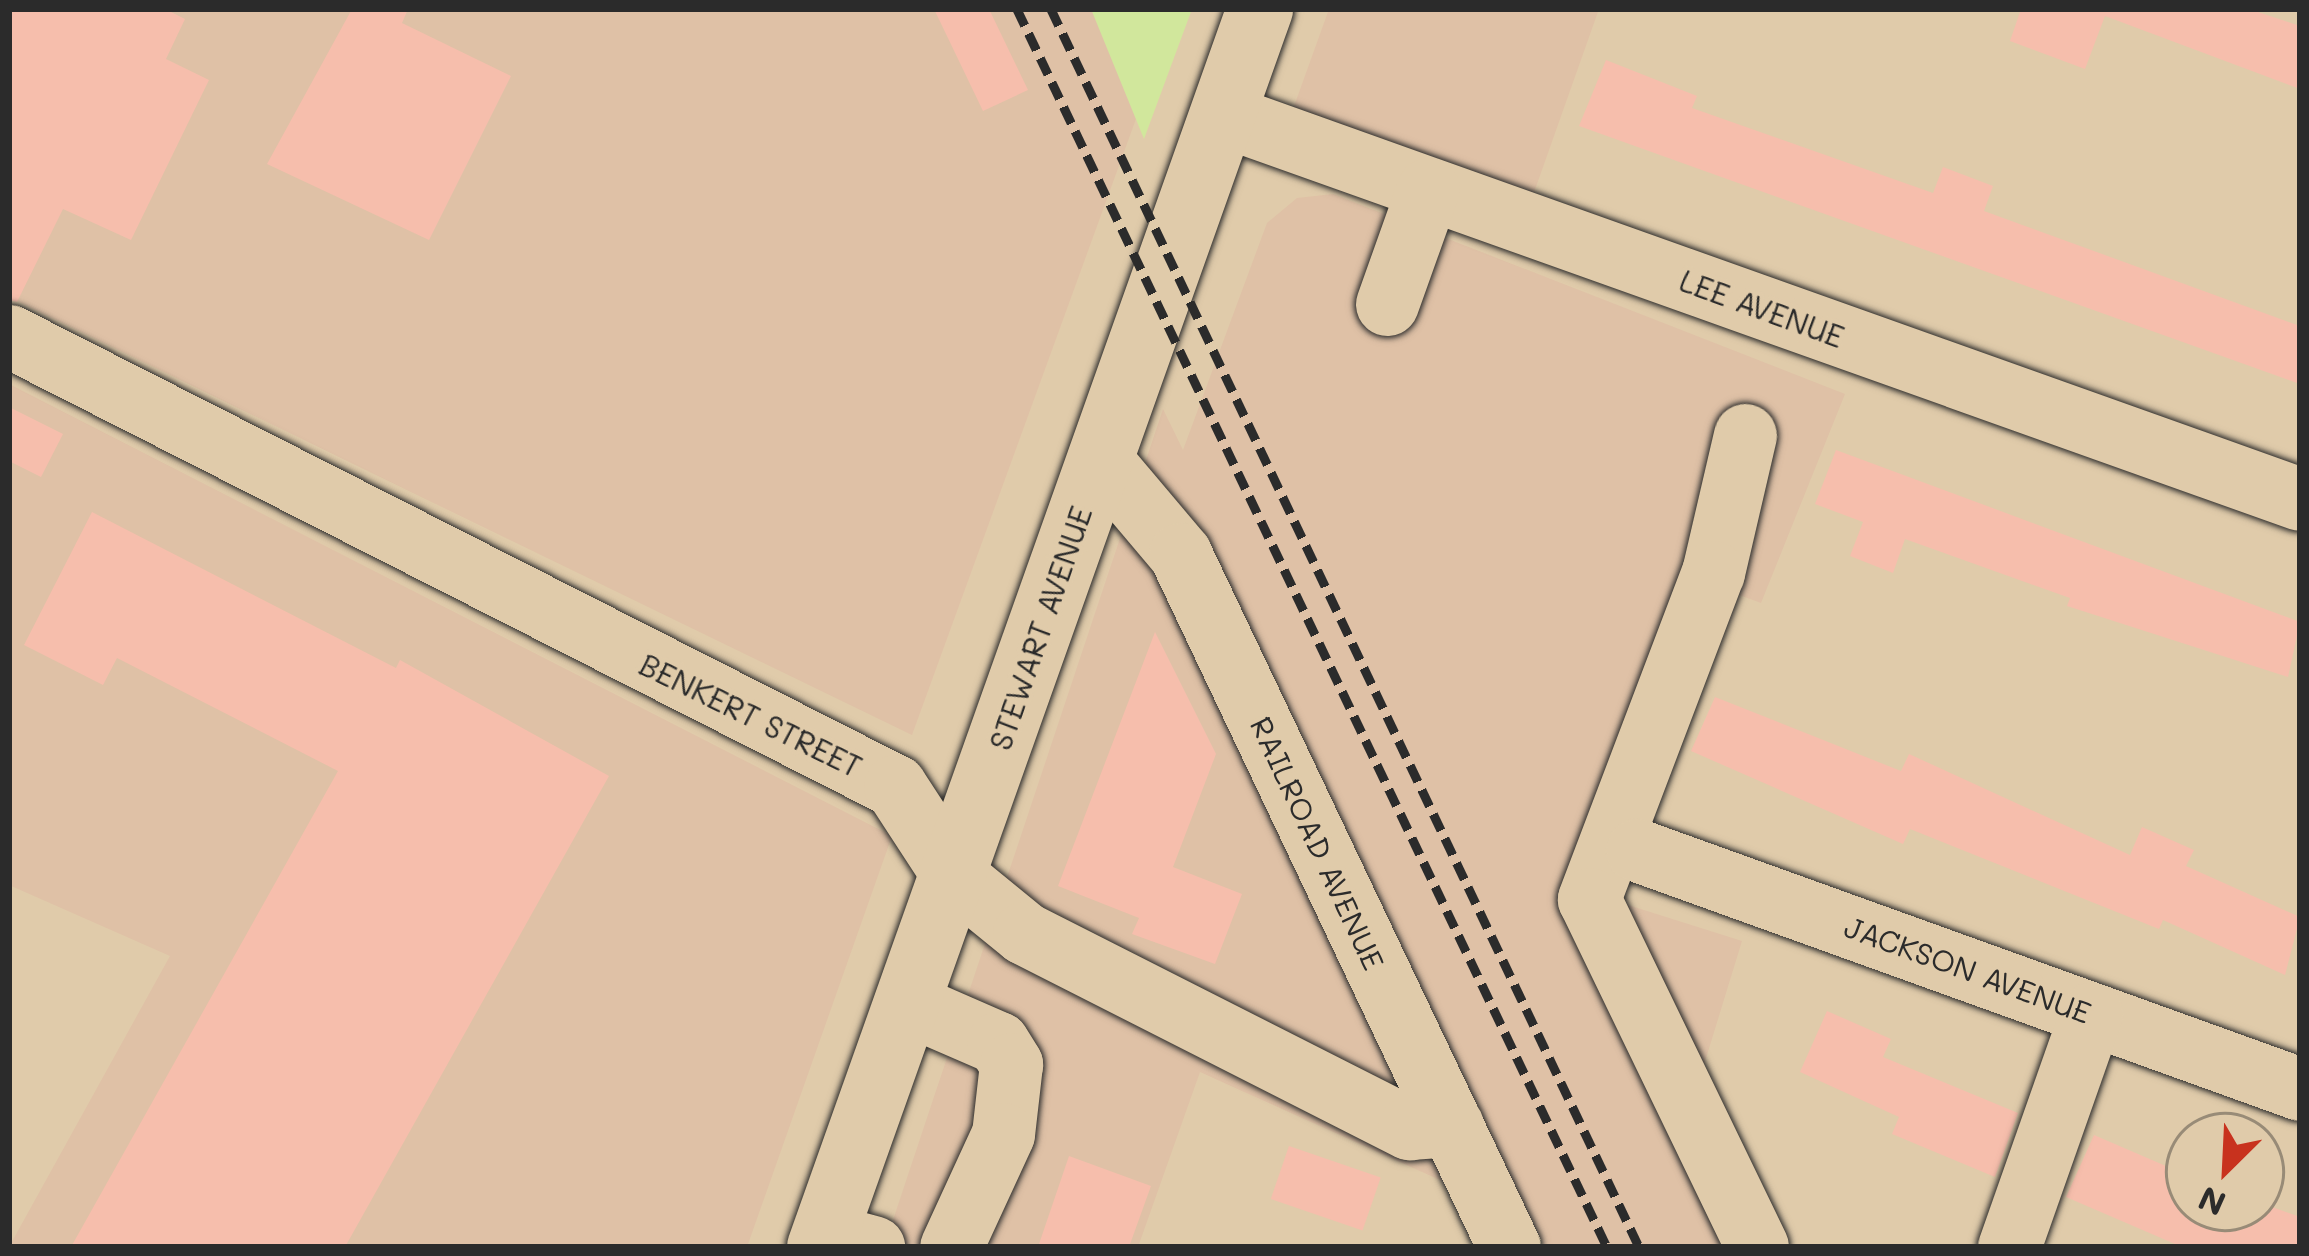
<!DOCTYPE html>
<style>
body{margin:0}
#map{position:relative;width:2309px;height:1256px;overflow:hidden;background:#e0cbaa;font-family:Mali,sans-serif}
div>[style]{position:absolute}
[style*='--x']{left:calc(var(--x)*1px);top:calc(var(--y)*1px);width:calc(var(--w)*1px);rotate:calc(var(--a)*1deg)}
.built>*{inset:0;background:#dfc1a6}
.green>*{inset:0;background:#d1e79c}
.building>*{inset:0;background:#f6beac;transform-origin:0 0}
.roads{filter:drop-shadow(0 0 3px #2b2b2b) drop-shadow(0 0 3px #2b2b2b)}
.minor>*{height:63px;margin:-31.5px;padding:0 31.5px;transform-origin:31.5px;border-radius:31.5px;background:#e0cbaa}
.major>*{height:66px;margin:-33px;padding:0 33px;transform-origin:33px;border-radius:33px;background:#e0cbaa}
.rail>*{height:9px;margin-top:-4.5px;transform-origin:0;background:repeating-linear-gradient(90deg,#2b2b2b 0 18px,transparent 0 27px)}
span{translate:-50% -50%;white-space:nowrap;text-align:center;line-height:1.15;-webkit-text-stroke:9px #e0cbaa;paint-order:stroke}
.street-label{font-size:30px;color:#2b2b2b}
.frame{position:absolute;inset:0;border:12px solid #2b2b2b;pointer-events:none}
.north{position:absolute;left:2165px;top:1112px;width:120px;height:120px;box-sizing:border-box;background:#e0cbaa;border:3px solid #988b77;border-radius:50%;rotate:204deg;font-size:33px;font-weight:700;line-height:48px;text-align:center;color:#2b2b2b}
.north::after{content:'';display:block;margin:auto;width:42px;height:54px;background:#c8321e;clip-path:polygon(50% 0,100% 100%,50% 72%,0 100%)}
</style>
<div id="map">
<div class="built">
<i style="clip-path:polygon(9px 9px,1176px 9px,912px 735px,9px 297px)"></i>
<i style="clip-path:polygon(1329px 9px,1599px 9px,1531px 201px,1293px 109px)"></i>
<i style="clip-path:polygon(1333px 194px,1845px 394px,1761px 603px,1723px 589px,1609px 899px,1742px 941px,1699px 1081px,1788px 1247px,1545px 1247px,1533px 1222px,1200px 1072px,1138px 1247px,884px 1247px,1163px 409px,1183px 450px,1267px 223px,1297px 198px)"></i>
<i style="clip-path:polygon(9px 384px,892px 836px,747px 1247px,9px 1247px,170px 956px,9px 885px)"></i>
</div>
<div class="green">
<i style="clip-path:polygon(1091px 9px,1192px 9px,1144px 139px)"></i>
</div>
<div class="building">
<i style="clip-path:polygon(9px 9px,165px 9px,185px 19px,166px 59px,209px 80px,131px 240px,63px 209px,17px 302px,9px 300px)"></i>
<i style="clip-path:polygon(352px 9px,408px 9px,402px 23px,511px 76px,429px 240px,267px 164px)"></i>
<i style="clip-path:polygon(934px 9px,989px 9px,1028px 90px,983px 111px)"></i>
<i style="clip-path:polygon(2021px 9px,2249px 9px,2300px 26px,2300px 89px,2105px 16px,2085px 69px,2010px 41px)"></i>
<i style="clip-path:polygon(1606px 60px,1697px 96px,1692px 108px,1933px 193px,1943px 167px,1993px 186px,1984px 211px,2300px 326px,2300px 384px,1579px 126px)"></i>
<i style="clip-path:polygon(9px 407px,63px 434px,41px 477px,9px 461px)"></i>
<i style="clip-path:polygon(1836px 450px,2300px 622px,2288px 677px,2067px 606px,2070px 598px,1905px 539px,1893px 573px,1850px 556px,1863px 522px,1815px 504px)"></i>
<i style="clip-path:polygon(92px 512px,396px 668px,400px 660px,609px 776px,345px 1247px,71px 1247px,338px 771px,117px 658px,103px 685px,24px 645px)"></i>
<i style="clip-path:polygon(1155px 632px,1216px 754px,1173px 867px,1242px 894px,1215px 964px,1132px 934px,1139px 918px,1058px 886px)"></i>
<i style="clip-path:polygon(1715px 697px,1901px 771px,1909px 754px,2130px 855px,2142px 827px,2194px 850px,2186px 866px,2300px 917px,2285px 975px,2163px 920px,2159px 929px,1910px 829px,1903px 844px,1691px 751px)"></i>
<i style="clip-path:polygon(1827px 1011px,1891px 1039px,1883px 1057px,2018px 1113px,1995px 1177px,1892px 1134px,1899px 1117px,1800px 1072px)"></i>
<i style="clip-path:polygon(2094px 1135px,2189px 1176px,2189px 1208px,2261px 1203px,2300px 1217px,2300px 1247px,2182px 1247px,2066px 1197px)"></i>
<i style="left:1289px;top:1146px;width:97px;height:56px;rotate:19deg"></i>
<i style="clip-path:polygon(1069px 1156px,1151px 1186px,1129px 1247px,1038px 1247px)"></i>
</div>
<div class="roads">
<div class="minor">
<i style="--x:1223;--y:115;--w:1143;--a:19.62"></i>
<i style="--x:1387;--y:304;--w:122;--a:-70.4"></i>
<i style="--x:9;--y:336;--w:994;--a:26.93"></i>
<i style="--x:895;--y:786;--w:106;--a:56.9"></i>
<i style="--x:953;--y:875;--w:92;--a:39.2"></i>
<i style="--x:1024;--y:933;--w:432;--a:26.9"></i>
<i style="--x:1409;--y:1128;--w:43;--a:-4"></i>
<i style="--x:1745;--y:435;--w:141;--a:103.1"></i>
<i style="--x:1713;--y:572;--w:350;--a:110.8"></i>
<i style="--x:1589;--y:899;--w:386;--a:64.2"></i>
<i style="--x:1099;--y:458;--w:126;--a:49.8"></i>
<i style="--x:1180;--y:554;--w:767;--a:64.6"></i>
<i style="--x:1637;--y:850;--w:705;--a:19.82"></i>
<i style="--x:906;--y:1003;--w:100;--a:23.5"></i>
<i style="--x:998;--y:1043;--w:25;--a:58"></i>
<i style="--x:1011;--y:1064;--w:70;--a:96.5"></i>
<i style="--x:1003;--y:1134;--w:124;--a:114.7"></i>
<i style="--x:824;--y:1234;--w:51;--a:14.9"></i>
<i style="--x:2009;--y:1247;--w:247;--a:-70.6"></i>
</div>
<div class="major">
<i style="--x:820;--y:1247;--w:1314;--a:-70.43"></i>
</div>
</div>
<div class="rail">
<i style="--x:1017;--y:9;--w:1371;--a:64.52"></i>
<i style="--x:1051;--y:9;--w:1371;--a:64.59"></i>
</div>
<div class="street-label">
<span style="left:1762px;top:308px;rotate:20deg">LEE AVENUE</span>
<span style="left:1040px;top:628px;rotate:-71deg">STEWART AVENUE</span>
<span style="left:751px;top:715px;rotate:26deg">BENKERT STREET</span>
<span style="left:1318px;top:843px;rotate:65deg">RAILROAD AVENUE</span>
<span style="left:1968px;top:969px;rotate:20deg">JACKSON AVENUE</span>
</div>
<div class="frame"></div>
<div class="north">N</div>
</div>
